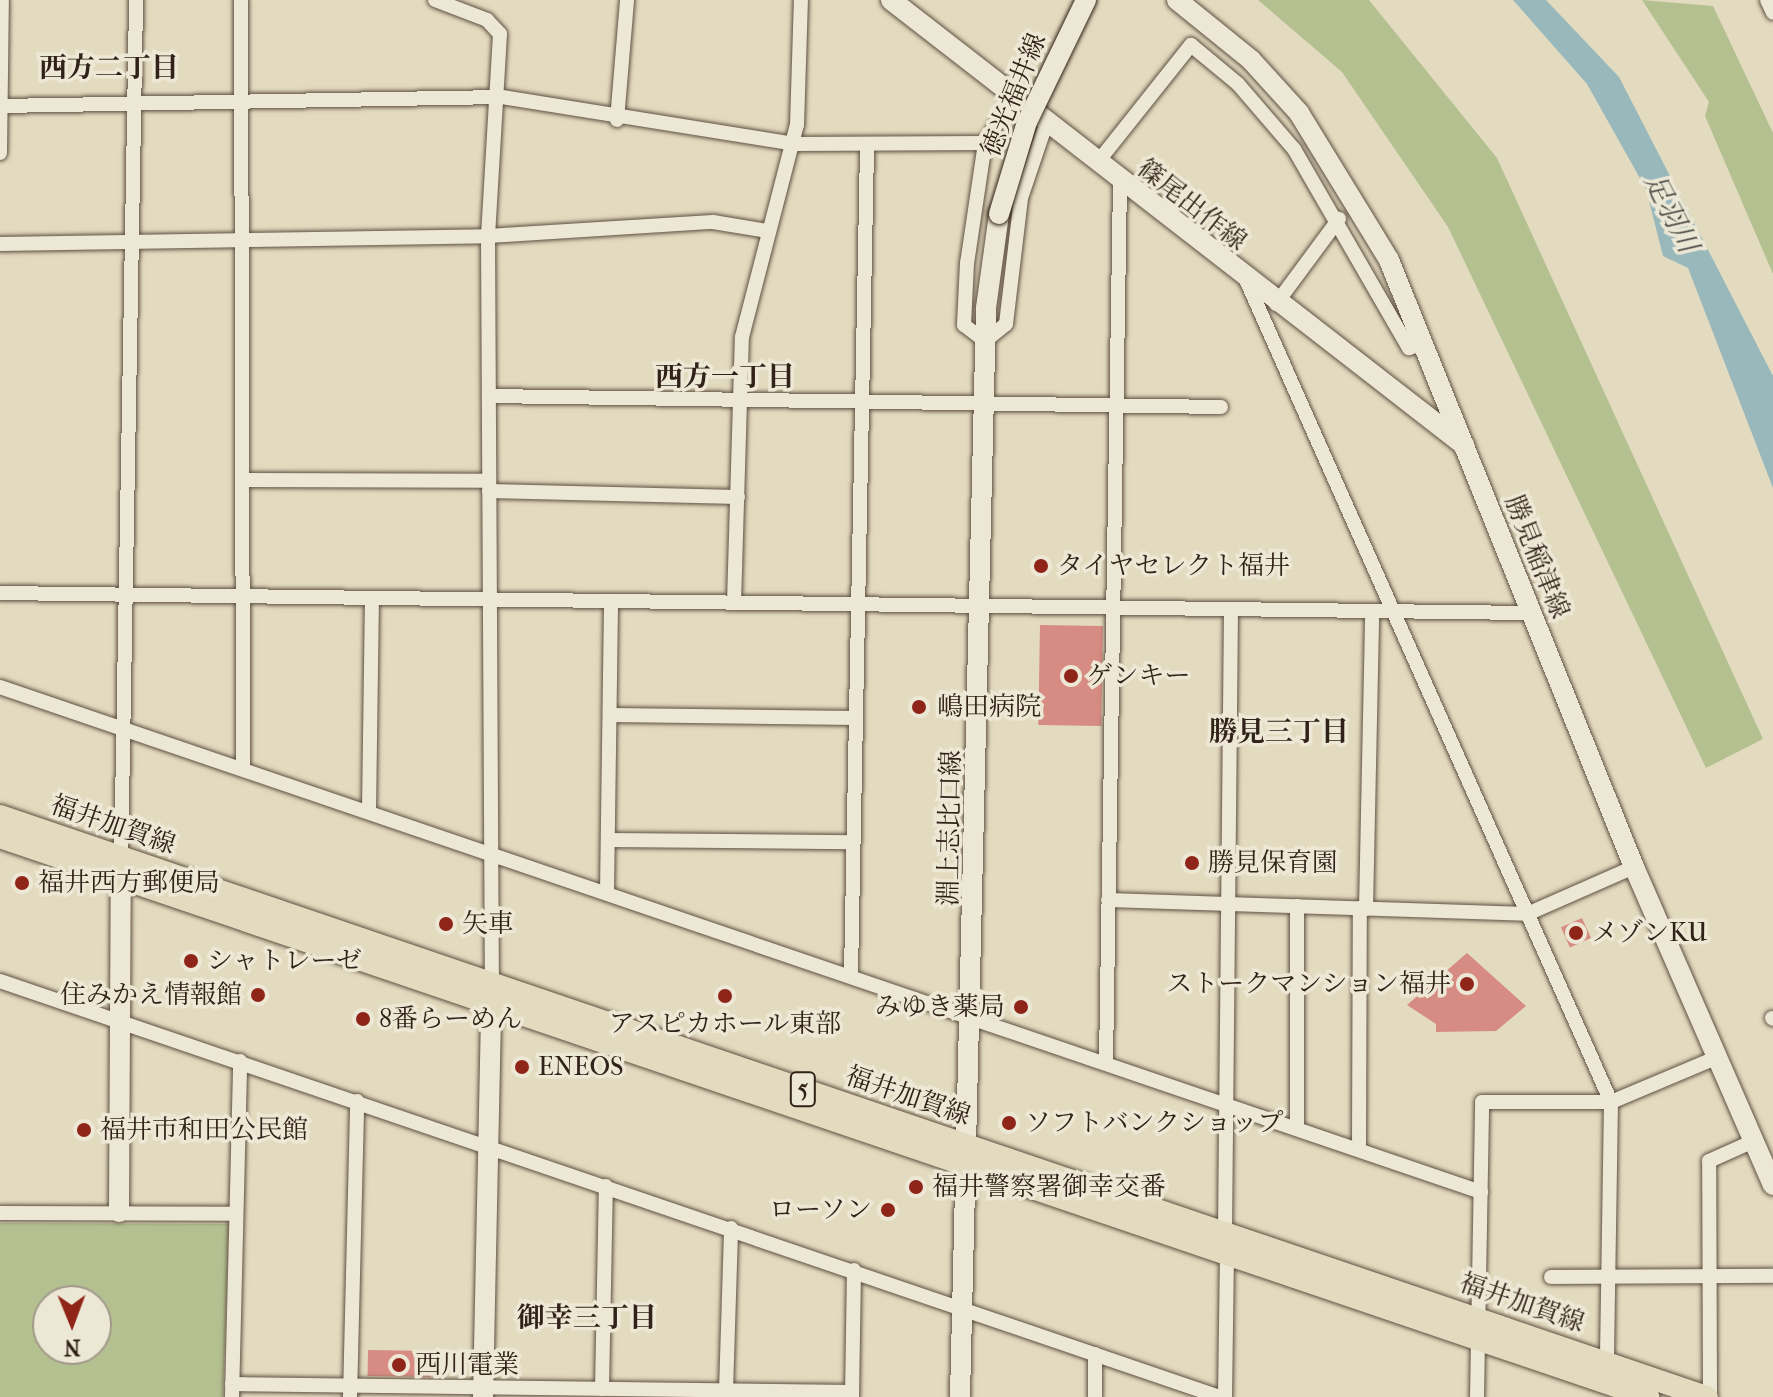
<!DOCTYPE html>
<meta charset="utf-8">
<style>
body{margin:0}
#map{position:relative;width:1773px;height:1397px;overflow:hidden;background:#e3dbbf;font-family:"IM FELL French Canon","Noto Serif JP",serif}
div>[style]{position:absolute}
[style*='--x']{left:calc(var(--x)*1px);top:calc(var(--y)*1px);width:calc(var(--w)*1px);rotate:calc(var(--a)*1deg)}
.green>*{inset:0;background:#b5c091}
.water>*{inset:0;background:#99b8bc}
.building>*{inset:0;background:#d78c83;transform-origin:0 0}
.roads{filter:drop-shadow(0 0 2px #5e5042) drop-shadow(0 0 2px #5e5042)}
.street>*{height:14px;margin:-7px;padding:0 7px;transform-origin:7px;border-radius:7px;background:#ede8d5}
.secondary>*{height:20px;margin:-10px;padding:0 10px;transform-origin:10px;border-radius:10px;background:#ede8d5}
.primary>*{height:22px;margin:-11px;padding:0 11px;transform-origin:11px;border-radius:11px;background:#e3dbbf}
.bridges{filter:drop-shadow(0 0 2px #312219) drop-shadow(0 0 2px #312219)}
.secondary-bridge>*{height:20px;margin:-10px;padding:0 10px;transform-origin:10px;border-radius:10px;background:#ede8d5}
.dots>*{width:22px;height:22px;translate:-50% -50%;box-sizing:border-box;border:4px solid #ede8d5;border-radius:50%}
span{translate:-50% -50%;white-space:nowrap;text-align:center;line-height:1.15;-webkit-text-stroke:7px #ede8d5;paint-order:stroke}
.shield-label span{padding:2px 6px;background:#ede8d5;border:2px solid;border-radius:6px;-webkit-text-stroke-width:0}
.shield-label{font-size:24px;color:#312219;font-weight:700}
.street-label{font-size:26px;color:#312219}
.poi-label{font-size:26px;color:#312219}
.left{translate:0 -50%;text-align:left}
.right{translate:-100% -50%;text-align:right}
.neighbourhood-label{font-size:28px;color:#312219;font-weight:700}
.water-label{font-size:28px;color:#504f4a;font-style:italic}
.north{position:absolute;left:32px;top:1285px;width:80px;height:80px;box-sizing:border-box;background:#ede8d5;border:2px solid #a2998a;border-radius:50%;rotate:179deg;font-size:22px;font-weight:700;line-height:32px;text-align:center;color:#312219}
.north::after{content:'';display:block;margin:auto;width:28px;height:36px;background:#8f2418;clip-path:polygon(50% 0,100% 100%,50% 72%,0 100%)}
</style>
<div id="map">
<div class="green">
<i style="clip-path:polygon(1258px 0,1369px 0,1497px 158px,1763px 739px,1706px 768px,1448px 227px,1342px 72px)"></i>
<i style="clip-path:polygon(1642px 0,1713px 6px,1773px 133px,1773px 274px,1705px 116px,1709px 102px)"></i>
<i style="clip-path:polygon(evenodd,0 1223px,229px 1224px,223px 1397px,0 1397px,0 1223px,48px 1301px,96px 1301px,96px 1349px,48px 1349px,48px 1301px)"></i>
</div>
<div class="water">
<i style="clip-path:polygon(1513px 0,1546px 0,1619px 77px,1773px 376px,1773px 488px,1688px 268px,1663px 256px,1646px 189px,1587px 84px)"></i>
</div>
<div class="building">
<i style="left:1040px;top:625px;width:63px;height:100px;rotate:1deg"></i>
<i style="left:1582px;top:918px;width:22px;height:23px;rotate:66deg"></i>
<i style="clip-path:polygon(1467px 953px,1526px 1006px,1496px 1031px,1436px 1032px,1436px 1024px,1407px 1005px)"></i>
<i style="left:368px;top:1350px;width:63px;height:26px;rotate:1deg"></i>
</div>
<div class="roads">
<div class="street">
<i style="--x:241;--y:0;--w:769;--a:89.85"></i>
<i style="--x:435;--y:0;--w:56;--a:21"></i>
<i style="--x:487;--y:20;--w:19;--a:47"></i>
<i style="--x:500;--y:34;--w:202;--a:93.4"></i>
<i style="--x:488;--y:236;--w:752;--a:89.7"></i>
<i style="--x:1767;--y:0;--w:14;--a:65"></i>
<i style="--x:1015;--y:95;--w:57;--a:122"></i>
<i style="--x:985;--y:143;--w:121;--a:98.5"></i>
<i style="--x:967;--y:263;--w:62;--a:92.8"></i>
<i style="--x:964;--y:325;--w:26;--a:37"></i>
<i style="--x:985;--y:341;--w:27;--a:-39"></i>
<i style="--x:1006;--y:324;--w:127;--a:-83.2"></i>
<i style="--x:1021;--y:198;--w:81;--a:-71.3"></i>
<i style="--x:0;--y:106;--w:502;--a:-1.03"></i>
<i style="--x:502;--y:97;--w:296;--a:9.1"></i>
<i style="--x:794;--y:144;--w:191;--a:-0.3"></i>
<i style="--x:617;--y:120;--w:120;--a:-85.2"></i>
<i style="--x:0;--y:153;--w:153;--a:-89.3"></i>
<i style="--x:1097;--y:163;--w:151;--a:-51.5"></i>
<i style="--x:1191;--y:45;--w:61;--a:39.7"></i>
<i style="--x:1238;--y:84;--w:86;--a:49.3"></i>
<i style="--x:1294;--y:149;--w:230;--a:60"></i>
<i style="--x:1409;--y:348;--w:15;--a:-16"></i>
<i style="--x:0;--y:244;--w:488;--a:-0.9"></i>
<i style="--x:488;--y:236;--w:225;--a:-3.6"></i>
<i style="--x:713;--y:222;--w:56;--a:9.3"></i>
<i style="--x:1247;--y:282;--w:897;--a:66.06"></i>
<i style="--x:1611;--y:1102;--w:260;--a:90.9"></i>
<i style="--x:1276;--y:304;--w:106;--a:-53.5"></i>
<i style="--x:489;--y:396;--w:732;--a:0.86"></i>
<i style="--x:243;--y:480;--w:246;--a:0.2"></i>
<i style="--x:489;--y:491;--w:249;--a:1.4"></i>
<i style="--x:0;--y:593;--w:1531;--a:0.75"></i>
<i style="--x:734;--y:603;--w:266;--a:-88.3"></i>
<i style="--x:742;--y:337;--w:219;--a:-75.5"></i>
<i style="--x:797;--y:125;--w:125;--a:-88.2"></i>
<i style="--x:0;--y:687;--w:1565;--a:18.83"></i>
<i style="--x:610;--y:715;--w:246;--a:0.7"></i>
<i style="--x:369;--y:811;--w:213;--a:-89.2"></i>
<i style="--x:608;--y:840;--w:245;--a:0.5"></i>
<i style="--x:121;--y:863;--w:863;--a:-89"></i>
<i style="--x:607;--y:892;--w:291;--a:-89.2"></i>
<i style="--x:1108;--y:900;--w:419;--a:1.9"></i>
<i style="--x:1527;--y:914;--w:117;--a:-23.7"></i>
<i style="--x:1366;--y:909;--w:298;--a:-88.8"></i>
<i style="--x:851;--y:974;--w:828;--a:-88.89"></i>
<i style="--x:0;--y:981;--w:1289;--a:18.83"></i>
<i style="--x:1772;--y:1018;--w:1;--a:45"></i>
<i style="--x:1106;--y:1063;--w:882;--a:-89.09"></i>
<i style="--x:1297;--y:1128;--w:222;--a:-90"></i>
<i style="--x:1359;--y:1149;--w:241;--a:-89.8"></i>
<i style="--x:0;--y:1213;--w:236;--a:0.2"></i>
<i style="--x:1225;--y:1233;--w:624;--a:-89.45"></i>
<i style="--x:1551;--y:1277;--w:222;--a:-0.3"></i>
<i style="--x:1095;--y:1354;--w:43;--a:90"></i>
<i style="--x:232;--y:1384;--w:620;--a:0.74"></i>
<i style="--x:602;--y:1389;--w:203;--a:-88.9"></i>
<i style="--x:726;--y:1391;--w:163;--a:-88.2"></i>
<i style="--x:232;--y:1397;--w:336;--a:-88.6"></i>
<i style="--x:350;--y:1397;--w:296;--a:-88.6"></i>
<i style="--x:852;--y:1397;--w:127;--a:-89.1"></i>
<i style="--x:1225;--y:1397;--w:141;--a:-89.2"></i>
<i style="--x:1477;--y:1397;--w:295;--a:-89"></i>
<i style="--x:1482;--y:1102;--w:129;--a:0"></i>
<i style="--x:1611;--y:1102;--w:116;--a:-22.8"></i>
<i style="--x:1710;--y:1397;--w:236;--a:-90.2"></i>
<i style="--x:1709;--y:1161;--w:49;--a:-24"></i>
</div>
<div class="secondary">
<i style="--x:891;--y:0;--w:726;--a:37.83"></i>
<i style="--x:1177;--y:0;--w:95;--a:39"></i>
<i style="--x:1251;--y:60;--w:72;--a:47.8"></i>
<i style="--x:1299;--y:113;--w:172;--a:58.5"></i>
<i style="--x:1389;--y:260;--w:655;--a:68.02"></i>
<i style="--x:1634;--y:867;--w:347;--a:66.4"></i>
<i style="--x:119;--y:1212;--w:333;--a:-89.7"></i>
<i style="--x:483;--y:1397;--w:393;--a:-88.8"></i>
<i style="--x:960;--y:1397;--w:1089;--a:-88.63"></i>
<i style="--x:986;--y:308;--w:95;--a:-82.1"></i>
</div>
<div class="primary">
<i style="--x:0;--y:816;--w:1803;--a:18.8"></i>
<i style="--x:0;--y:837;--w:1741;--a:18.77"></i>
</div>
</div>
<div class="bridges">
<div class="secondary-bridge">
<i style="--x:999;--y:214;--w:96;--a:-73.1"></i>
<i style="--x:1027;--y:122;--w:136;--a:-64.2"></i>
</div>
</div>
<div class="dots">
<i style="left:1041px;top:566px;background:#8f2418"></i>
<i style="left:1071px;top:676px;background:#8f2418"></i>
<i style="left:919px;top:707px;background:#8f2418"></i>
<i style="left:1192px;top:863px;background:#8f2418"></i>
<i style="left:22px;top:883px;background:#8f2418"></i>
<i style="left:446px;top:924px;background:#8f2418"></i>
<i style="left:1576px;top:933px;background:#8f2418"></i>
<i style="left:191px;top:961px;background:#8f2418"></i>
<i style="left:1467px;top:984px;background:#8f2418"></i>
<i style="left:258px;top:995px;background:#8f2418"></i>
<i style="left:725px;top:996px;background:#8f2418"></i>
<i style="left:1021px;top:1007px;background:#8f2418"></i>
<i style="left:363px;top:1019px;background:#8f2418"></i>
<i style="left:522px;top:1067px;background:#8f2418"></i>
<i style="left:1009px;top:1123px;background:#8f2418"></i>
<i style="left:84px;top:1130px;background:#8f2418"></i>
<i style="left:916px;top:1187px;background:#8f2418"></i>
<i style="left:888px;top:1210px;background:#8f2418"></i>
<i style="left:399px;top:1365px;background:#8f2418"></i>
</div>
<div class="shield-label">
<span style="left:803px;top:1089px">5</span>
</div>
<div class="street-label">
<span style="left:1014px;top:95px;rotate:-68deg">徳光福井線</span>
<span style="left:1192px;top:205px;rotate:38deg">篠尾出作線</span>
<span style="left:1537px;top:557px;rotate:68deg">勝見稲津線</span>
<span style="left:113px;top:825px;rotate:19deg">福井加賀線</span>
<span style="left:950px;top:828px;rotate:-89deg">淵上志比口線</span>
<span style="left:908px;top:1096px;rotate:19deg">福井加賀線</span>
<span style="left:1522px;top:1303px;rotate:19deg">福井加賀線</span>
</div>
<div class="poi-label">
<span class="left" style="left:1057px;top:566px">タイヤセレクト福井</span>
<span class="left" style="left:1087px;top:676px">ゲンキー</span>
<span class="left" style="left:937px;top:707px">嶋田病院</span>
<span class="left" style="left:1208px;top:863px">勝見保育園</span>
<span class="left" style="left:38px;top:883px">福井西方郵便局</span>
<span class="left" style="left:462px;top:924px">矢車</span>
<span class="left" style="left:1592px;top:933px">メゾンKU</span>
<span class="left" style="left:207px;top:961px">シャトレーゼ</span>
<span class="right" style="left:1451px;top:984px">ストークマンション福井</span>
<span class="right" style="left:242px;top:995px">住みかえ情報館</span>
<span class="right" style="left:1005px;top:1007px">みゆき薬局</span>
<span class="left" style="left:379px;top:1019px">8番らーめん</span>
<span style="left:725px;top:1024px">アスピカホール東部</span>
<span class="left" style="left:538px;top:1067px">ENEOS</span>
<span class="left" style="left:1025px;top:1123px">ソフトバンクショップ</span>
<span class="left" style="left:100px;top:1130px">福井市和田公民館</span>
<span class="left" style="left:932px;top:1187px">福井警察署御幸交番</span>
<span class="right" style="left:872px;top:1210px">ローソン</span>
<span class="left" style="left:415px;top:1365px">西川電業</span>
</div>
<div class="neighbourhood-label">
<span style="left:109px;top:68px">西方二丁目</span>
<span style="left:725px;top:377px">西方一丁目</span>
<span style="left:1279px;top:732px">勝見三丁目</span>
<span style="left:587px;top:1318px">御幸三丁目</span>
</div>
<div class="water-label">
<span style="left:1671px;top:213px;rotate:63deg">足羽川</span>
</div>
<div class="north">N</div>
</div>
